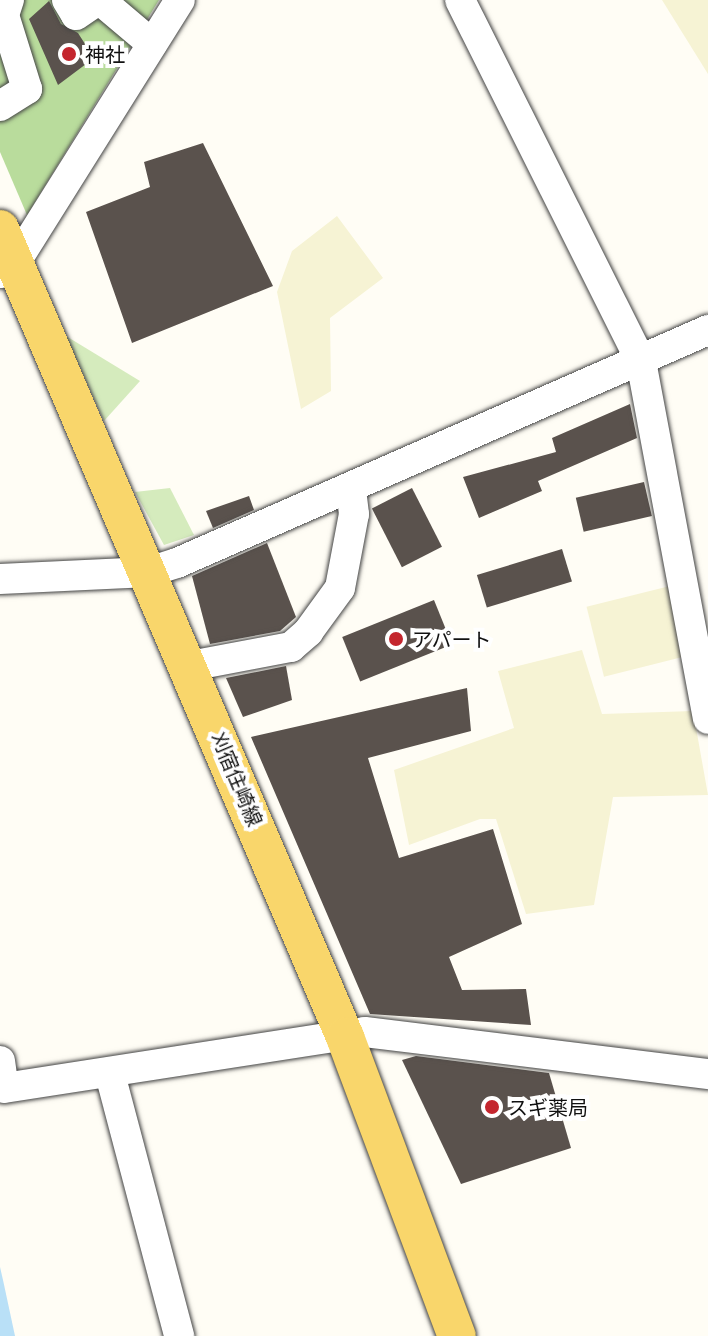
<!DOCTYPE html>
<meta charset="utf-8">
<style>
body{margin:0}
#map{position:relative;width:708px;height:1336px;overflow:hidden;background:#fffdf5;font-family:Merriweather,"Noto Sans JP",serif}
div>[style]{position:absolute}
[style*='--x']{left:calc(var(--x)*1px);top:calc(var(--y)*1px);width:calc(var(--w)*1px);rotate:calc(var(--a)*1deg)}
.farmland>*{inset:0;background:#f6f3d4;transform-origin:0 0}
.green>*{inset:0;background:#d5ebbd}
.forest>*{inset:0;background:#b9dc9c}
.water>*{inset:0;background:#b9e0f7}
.building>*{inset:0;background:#5a524d;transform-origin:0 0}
.roads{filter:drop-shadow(0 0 2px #444) drop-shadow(0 0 2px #444)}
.minor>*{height:30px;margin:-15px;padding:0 15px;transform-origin:15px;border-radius:15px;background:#fff}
.major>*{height:38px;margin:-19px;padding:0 19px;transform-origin:19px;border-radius:19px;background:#f9d66b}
.dots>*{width:22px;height:22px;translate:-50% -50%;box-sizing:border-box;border:4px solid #fff;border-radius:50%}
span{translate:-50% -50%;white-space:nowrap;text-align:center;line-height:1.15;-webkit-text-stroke:8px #fff;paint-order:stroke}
.poi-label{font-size:20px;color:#111}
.left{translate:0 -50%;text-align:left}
.street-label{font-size:20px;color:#111}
</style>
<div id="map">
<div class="farmland">
<i style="clip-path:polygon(662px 0,708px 0,708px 74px)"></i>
<i style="clip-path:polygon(337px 216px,383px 278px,330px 318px,331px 391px,301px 409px,277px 292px,292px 251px)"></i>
<i style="left:670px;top:586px;width:72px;height:86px;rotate:76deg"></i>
<i style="clip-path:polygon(582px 650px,602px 714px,693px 711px,708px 795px,613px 797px,594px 905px,526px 914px,496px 819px,480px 819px,409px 845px,394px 770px,514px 728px,498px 671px)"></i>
</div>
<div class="green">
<i style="clip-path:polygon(66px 336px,140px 381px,104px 421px)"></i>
<i style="clip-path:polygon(170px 488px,194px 535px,164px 545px,135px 492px)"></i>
</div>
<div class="forest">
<i style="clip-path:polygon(0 0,159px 0,27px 215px,0 152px)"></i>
</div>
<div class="water">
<i style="clip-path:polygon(0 1267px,3px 1280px,15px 1336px,0 1336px)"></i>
</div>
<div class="building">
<i style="clip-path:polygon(49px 1px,61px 24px,78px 33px,94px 58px,58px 85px,29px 19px)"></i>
<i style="clip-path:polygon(203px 143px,273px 286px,132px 343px,86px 212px,150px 187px,144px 162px)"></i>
<i style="clip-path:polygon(630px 404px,637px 438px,538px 481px,542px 491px,479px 518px,463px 477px,556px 452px,552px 438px)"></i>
<i style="left:644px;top:482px;width:35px;height:70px;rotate:77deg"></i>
<i style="left:412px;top:488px;width:66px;height:45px;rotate:63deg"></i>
<i style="clip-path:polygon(249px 496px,254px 510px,213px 528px,206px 511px)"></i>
<i style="clip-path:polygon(267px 543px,296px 617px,280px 631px,210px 644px,192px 576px)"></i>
<i style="left:562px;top:549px;width:34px;height:89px;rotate:73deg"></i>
<i style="left:434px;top:600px;width:48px;height:99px;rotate:68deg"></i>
<i style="clip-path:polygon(286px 666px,292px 700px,243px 717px,226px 678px)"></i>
<i style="clip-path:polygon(467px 688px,471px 731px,368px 758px,399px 858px,493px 829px,522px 924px,449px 957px,462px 990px,526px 989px,531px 1025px,370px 1014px,251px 737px)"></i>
<i style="clip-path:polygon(416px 1056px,549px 1073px,571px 1148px,461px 1184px,402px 1060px)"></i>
</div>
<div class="roads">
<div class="minor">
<i style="--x:67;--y:0;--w:17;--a:59"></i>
<i style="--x:76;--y:15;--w:27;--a:-34"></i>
<i style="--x:100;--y:0;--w:68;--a:40.2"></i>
<i style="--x:460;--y:0;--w:404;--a:63.4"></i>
<i style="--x:641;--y:361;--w:364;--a:79.4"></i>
<i style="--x:0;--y:106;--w:32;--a:-32"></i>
<i style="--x:27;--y:89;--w:77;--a:-107.3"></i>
<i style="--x:4;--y:15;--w:16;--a:-72"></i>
<i style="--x:2;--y:273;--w:16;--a:-38"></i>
<i style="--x:15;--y:263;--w:310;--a:-57.9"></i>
<i style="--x:0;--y:579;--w:149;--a:-2.7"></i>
<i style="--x:149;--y:572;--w:29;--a:-18"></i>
<i style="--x:177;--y:563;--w:580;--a:-23.69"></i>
<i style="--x:190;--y:666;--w:103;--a:-10.7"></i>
<i style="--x:291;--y:647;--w:23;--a:-41"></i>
<i style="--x:308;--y:632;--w:54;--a:-54"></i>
<i style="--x:340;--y:588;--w:75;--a:-79.3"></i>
<i style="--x:354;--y:514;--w:26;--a:-97"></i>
<i style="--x:0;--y:1061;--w:27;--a:82"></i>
<i style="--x:4;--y:1088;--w:365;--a:-8.8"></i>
<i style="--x:365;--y:1032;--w:346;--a:7"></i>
<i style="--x:110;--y:1074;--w:271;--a:75.2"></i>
</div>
<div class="major">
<i style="--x:0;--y:229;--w:879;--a:66.88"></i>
<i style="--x:345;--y:1037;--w:319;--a:69.5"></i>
</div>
</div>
<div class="dots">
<i style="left:69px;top:54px;background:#c4262e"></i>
<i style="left:396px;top:639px;background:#c4262e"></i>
<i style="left:492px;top:1107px;background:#c4262e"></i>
</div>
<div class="poi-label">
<span class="left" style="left:85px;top:54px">神社</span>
<span class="left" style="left:412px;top:639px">アパート</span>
<span class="left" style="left:508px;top:1107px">スギ薬局</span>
</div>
<div class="street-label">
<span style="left:237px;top:779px;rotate:67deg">刈宿住崎線</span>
</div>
</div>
